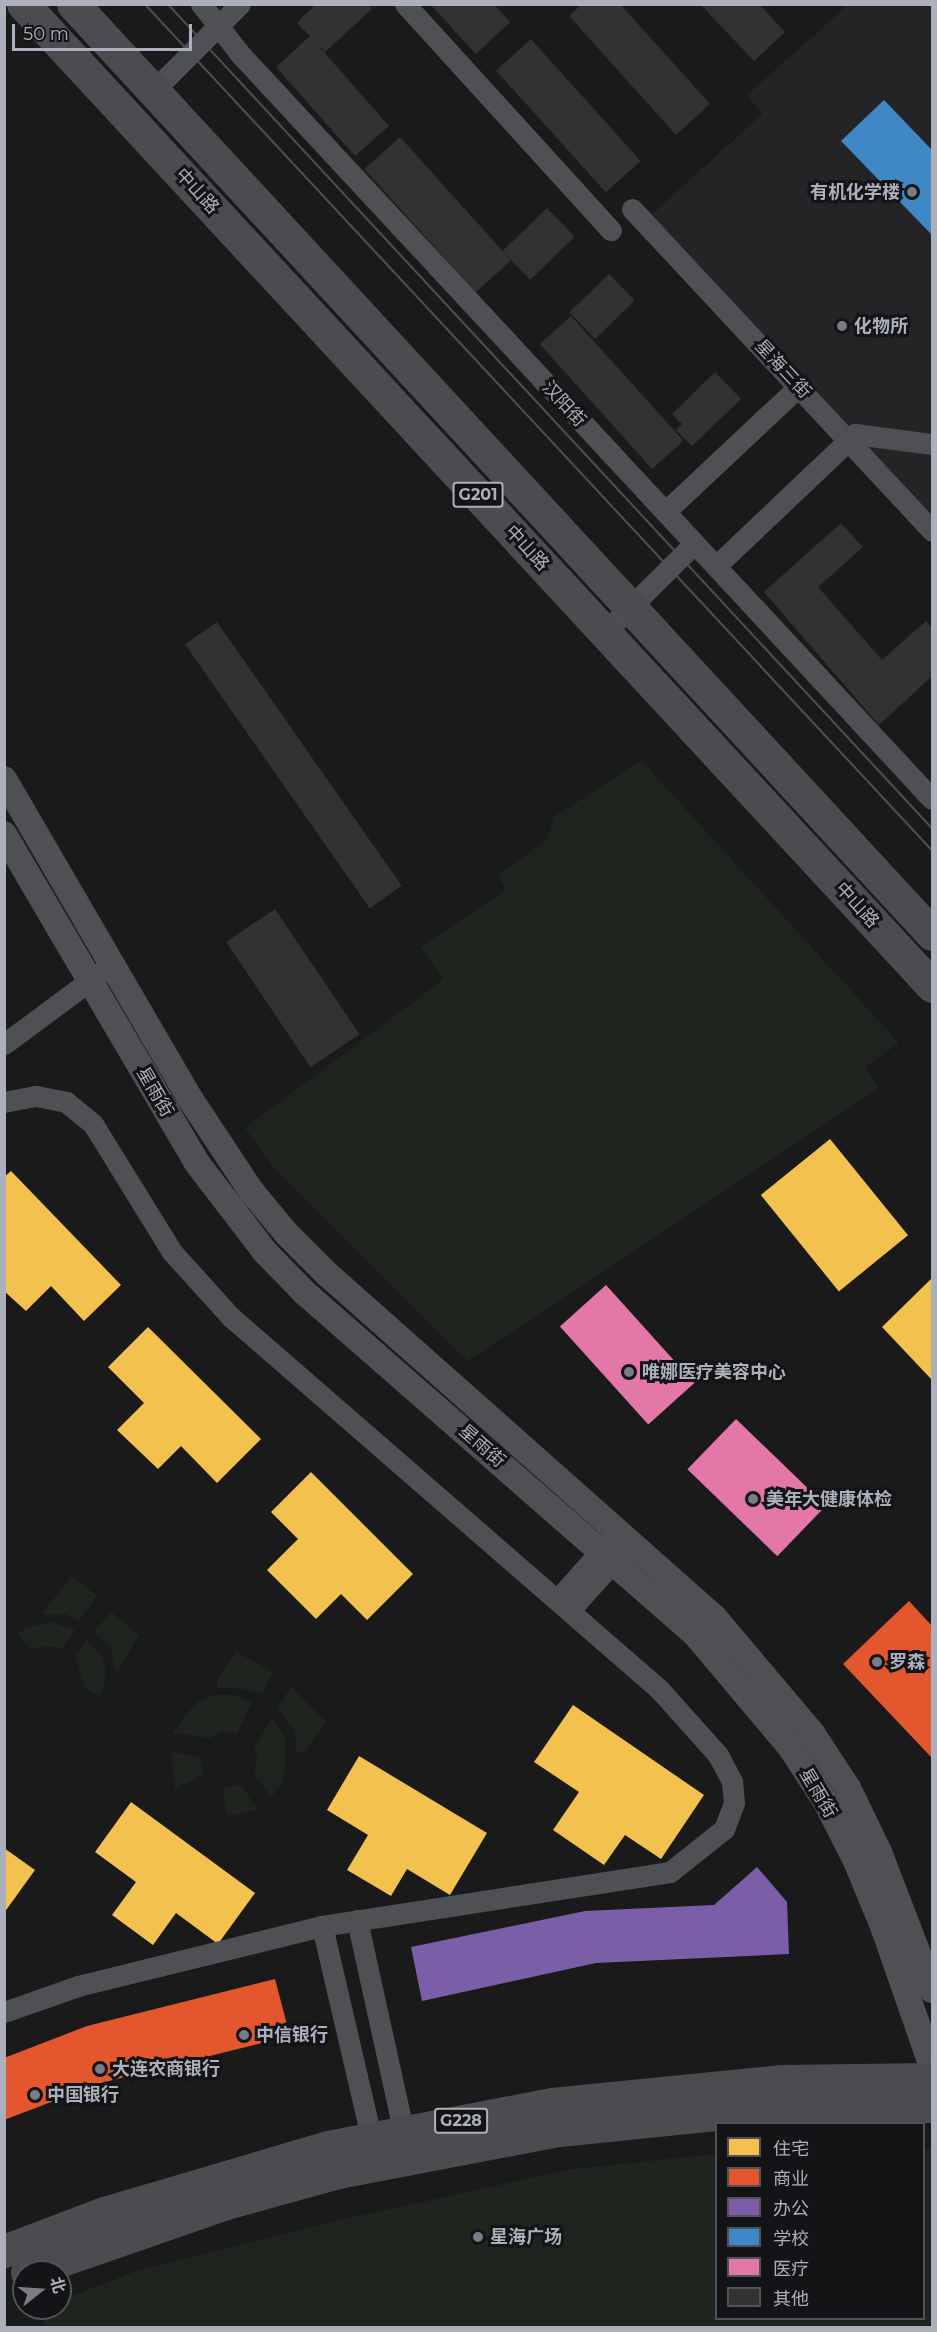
<!DOCTYPE html>
<meta charset="utf-8">
<style>
body{margin:0}
#map{position:relative;width:937px;height:2332px;overflow:hidden;background:#1a1a1b;font-family:Montserrat,"Noto Sans SC",sans-serif}
div>[style]{position:absolute}
[style*='--x']{left:calc(var(--x)*1px);top:calc(var(--y)*1px);width:calc(var(--w)*1px);rotate:calc(var(--a)*1deg)}
.built>*{inset:0;background:#242427}
.green>*{inset:0;background:#1e251f}
.homes>*{inset:0;background:#f2c14e;transform-origin:0 0}
.shops>*{inset:0;background:#e4572e}
.offices>*{inset:0;background:#7b5ea7}
.schools>*{inset:0;background:#3f88c5}
.health>*{inset:0;background:#e377a8;transform-origin:0 0}
.building>*{inset:0;background:#323233;transform-origin:0 0}
.minor>*{height:21px;margin:-10.5px;padding:0 10.5px;transform-origin:10.5px;border-radius:10.5px;background:#4e5054}
.tertiary>*{height:26px;margin:-13px;padding:0 13px;transform-origin:13px;border-radius:13px;background:#4e5054}
.trunk>*{height:33px;margin:-16.5px;padding:0 16.5px;transform-origin:16.5px;border-radius:16.5px;background:#4c4c50}
.tram>*{height:1.5px;margin:-0.75px;padding:0 0.75px;transform-origin:0.75px;border-radius:0.75px;background:#4e5053}
.dots>*{width:16px;height:16px;translate:-50% -50%;box-sizing:border-box;border:3px solid #141417;border-radius:50%}
span{translate:-50% -50%;white-space:nowrap;text-align:center;line-height:1.15;-webkit-text-stroke:6px #141417;paint-order:stroke}
.shield-label span{padding:2px 4px;background:#141417;border:2px solid;border-radius:4px;-webkit-text-stroke-width:0}
.shield-label{font-size:16px;color:#abb0bc;font-weight:700}
.street-label{font-size:18px;color:#abb0bc}
.poi-label{font-size:18px;color:#abb0bc;font-weight:700}
.right{translate:-100% -50%;text-align:right}
.left{translate:0 -50%;text-align:left}
.frame{position:absolute;inset:0;border:6px solid #abb0bc;pointer-events:none}
.legend{position:absolute;left:715px;top:2122px;width:210px;height:198px;box-sizing:border-box;background:#141417;border:2px solid #505259;margin:0;padding:8px 10px;list-style:none;font-size:18px;color:#abb0bc}
.legend li{display:flex;align-items:center;gap:12px;height:30px}
.legend b{width:30px;border:2px solid #505259}
.north{position:absolute;left:12px;top:2260px;width:60px;height:60px;box-sizing:border-box;background:#141417;border:2px solid #505259;border-radius:50%;rotate:73deg;font-size:16px;font-weight:700;line-height:24px;text-align:center;color:#abb0bc}
.north::after{content:'';display:block;margin:auto;width:21px;height:27px;background:#787c84;clip-path:polygon(50% 0,100% 100%,50% 72%,0 100%)}
.scale{position:absolute;left:12px;top:24px;width:180px;height:27px;box-sizing:border-box;border:3px solid #abb0bc;border-top:0;padding-left:8px;font-size:18px;line-height:21px;white-space:nowrap;color:#abb0bc;-webkit-text-stroke:4px #141417;paint-order:stroke}
</style>
<div id="map">
<div class="built">
<i style="clip-path:polygon(848px 5px,932px 5px,932px 516px,648px 218px,762px 114px,747px 95px)"></i>
</div>
<div class="green">
<i style="clip-path:polygon(641px 760px,899px 1043px,865px 1067px,879px 1088px,468px 1361px,277px 1172px,245px 1128px,444px 979px,420px 947px,506px 890px,498px 875px,547px 840px,554px 817px)"></i>
<i style="clip-path:polygon(72px 1576px,97px 1596px,79px 1621px,65px 1614px,41px 1615px)"></i>
<i style="clip-path:polygon(111px 1612px,139px 1635px,116px 1674px,111px 1648px,94px 1632px)"></i>
<i style="clip-path:polygon(51px 1622px,75px 1630px,62px 1648px,44px 1646px,31px 1649px,17px 1634px,26px 1628px)"></i>
<i style="clip-path:polygon(87px 1640px,101px 1655px,106px 1672px,102px 1696px,85px 1689px,75px 1655px)"></i>
<i style="clip-path:polygon(236px 1652px,273px 1672px,262px 1694px,239px 1688px,217px 1688px,217px 1680px)"></i>
<i style="clip-path:polygon(291px 1687px,326px 1722px,304px 1752px,297px 1752px,294px 1730px,277px 1708px)"></i>
<i style="clip-path:polygon(212px 1695px,233px 1695px,252px 1702px,237px 1733px,222px 1732px,210px 1738px,172px 1733px,196px 1703px)"></i>
<i style="clip-path:polygon(272px 1718px,285px 1737px,286px 1762px,283px 1782px,271px 1797px,254px 1774px,258px 1756px,254px 1748px)"></i>
<i style="clip-path:polygon(171px 1752px,200px 1757px,204px 1774px,175px 1789px)"></i>
<i style="clip-path:polygon(240px 1784px,258px 1810px,226px 1816px,223px 1788px)"></i>
<i style="clip-path:polygon(924px 2150px,932px 2150px,932px 2327px,43px 2327px,45px 2308px,60px 2308px,60px 2301px,136px 2271px,349px 2218px,572px 2169px,716px 2154px,716px 2318px,924px 2318px)"></i>
</div>
<div class="homes">
<i style="left:830px;top:1139px;width:124px;height:89px;rotate:51deg"></i>
<i style="clip-path:polygon(11px 1171px,121px 1285px,84px 1321px,51px 1286px,26px 1311px,4px 1291px,4px 1177px)"></i>
<i style="clip-path:polygon(932px 1278px,932px 1380px,882px 1327px)"></i>
<i style="clip-path:polygon(148px 1327px,261px 1439px,217px 1483px,181px 1446px,158px 1469px,117px 1430px,144px 1403px,108px 1367px)"></i>
<i style="clip-path:polygon(311px 1472px,413px 1574px,367px 1620px,341px 1594px,316px 1619px,267px 1570px,298px 1539px,271px 1512px)"></i>
<i style="clip-path:polygon(573px 1705px,704px 1795px,661px 1859px,625px 1835px,604px 1865px,553px 1830px,579px 1792px,534px 1762px)"></i>
<i style="clip-path:polygon(359px 1756px,487px 1833px,450px 1895px,407px 1869px,391px 1896px,347px 1870px,368px 1835px,327px 1810px)"></i>
<i style="clip-path:polygon(131px 1802px,255px 1893px,218px 1944px,176px 1913px,153px 1945px,112px 1915px,136px 1882px,95px 1852px)"></i>
<i style="clip-path:polygon(4px 1848px,35px 1870px,4px 1913px)"></i>
</div>
<div class="shops">
<i style="clip-path:polygon(909px 1601px,932px 1626px,932px 1758px,843px 1664px)"></i>
<i style="clip-path:polygon(275px 1979px,290px 2036px,101px 2083px,4px 2120px,4px 2058px,87px 2026px)"></i>
</div>
<div class="offices">
<i style="clip-path:polygon(757px 1867px,787px 1902px,789px 1954px,596px 1963px,422px 2001px,411px 1947px,585px 1911px,714px 1905px)"></i>
</div>
<div class="schools">
<i style="clip-path:polygon(884px 100px,932px 150px,932px 235px,841px 141px)"></i>
</div>
<div class="health">
<i style="left:606px;top:1285px;width:132px;height:62px;rotate:48deg"></i>
<i style="left:736px;top:1419px;width:125px;height:70px;rotate:44deg"></i>
</div>
<div class="building">
<i style="clip-path:polygon(316px 4px,368px 4px,372px 9px,325px 52px,316px 43px,389px 126px,355px 156px,276px 67px,310px 36px,297px 23px)"></i>
<i style="clip-path:polygon(430px 4px,494px 4px,510px 22px,476px 54px)"></i>
<i style="clip-path:polygon(582px 4px,620px 4px,710px 104px,676px 135px,569px 16px)"></i>
<i style="clip-path:polygon(700px 4px,759px 4px,785px 32px,754px 61px)"></i>
<i style="left:531px;top:39px;width:164px;height:47px;rotate:48deg"></i>
<i style="left:400px;top:137px;width:166px;height:48px;rotate:48deg"></i>
<i style="left:547px;top:208px;width:40px;height:62px;rotate:46deg"></i>
<i style="left:609px;top:274px;width:37px;height:55px;rotate:46deg"></i>
<i style="left:571px;top:316px;width:168px;height:42px;rotate:48deg"></i>
<i style="clip-path:polygon(715px 372px,741px 399px,692px 446px,676px 430px,682px 424px,672px 414px)"></i>
<i style="clip-path:polygon(841px 523px,863px 547px,818px 587px,882px 660px,926px 621px,932px 628px,932px 676px,879px 725px,764px 592px)"></i>
<i style="left:217px;top:622px;width:322px;height:39px;rotate:55deg"></i>
<i style="left:275px;top:909px;width:151px;height:59px;rotate:56deg"></i>
</div>
<div class="minor">
<i style="--x:201;--y:4;--w:65;--a:51.9"></i>
<i style="--x:241;--y:55;--w:1015;--a:47.12"></i>
<i style="--x:405;--y:4;--w:306;--a:47.7"></i>
<i style="--x:153;--y:91;--w:123;--a:-45"></i>
<i style="--x:632;--y:209;--w:440;--a:47"></i>
<i style="--x:665;--y:512;--w:184;--a:-43.2"></i>
<i style="--x:716;--y:566;--w:192;--a:-43.5"></i>
<i style="--x:855;--y:434;--w:78;--a:7.4"></i>
<i style="--x:605;--y:632;--w:125;--a:-44.7"></i>
<i style="--x:4;--y:1044;--w:134;--a:-36.5"></i>
<i style="--x:4;--y:1102;--w:33;--a:-11"></i>
<i style="--x:36;--y:1096;--w:31;--a:11"></i>
<i style="--x:66;--y:1102;--w:35;--a:39"></i>
<i style="--x:93;--y:1124;--w:150;--a:58.3"></i>
<i style="--x:172;--y:1252;--w:88;--a:47.8"></i>
<i style="--x:231;--y:1317;--w:567;--a:41"></i>
<i style="--x:659;--y:1689;--w:89;--a:48.2"></i>
<i style="--x:718;--y:1755;--w:30;--a:62"></i>
<i style="--x:732;--y:1781;--w:22;--a:85"></i>
<i style="--x:734;--y:1803;--w:28;--a:111"></i>
<i style="--x:724;--y:1829;--w:69;--a:141.5"></i>
<i style="--x:670;--y:1872;--w:352;--a:171.2"></i>
<i style="--x:322;--y:1926;--w:251;--a:166.2"></i>
<i style="--x:78;--y:1986;--w:78;--a:160.6"></i>
<i style="--x:558;--y:1599;--w:92;--a:-48.5"></i>
<i style="--x:570;--y:1610;--w:81;--a:-48"></i>
<i style="--x:357;--y:1920;--w:228;--a:77.6"></i>
<i style="--x:322;--y:1926;--w:230;--a:76.9"></i>
</div>
<div class="tertiary">
<i style="--x:4;--y:779;--w:371;--a:59.8"></i>
<i style="--x:191;--y:1100;--w:110;--a:56.5"></i>
<i style="--x:252;--y:1192;--w:53;--a:50.3"></i>
<i style="--x:286;--y:1233;--w:57;--a:45"></i>
<i style="--x:326;--y:1273;--w:520;--a:41.57"></i>
<i style="--x:715;--y:1618;--w:150;--a:49.9"></i>
<i style="--x:812;--y:1733;--w:66;--a:56.8"></i>
<i style="--x:848;--y:1788;--w:71;--a:64.2"></i>
<i style="--x:879;--y:1852;--w:148;--a:69"></i>
<i style="--x:4;--y:834;--w:381;--a:59.6"></i>
<i style="--x:197;--y:1163;--w:112;--a:52.6"></i>
<i style="--x:265;--y:1252;--w:57;--a:45.7"></i>
<i style="--x:305;--y:1293;--w:518;--a:41.17"></i>
<i style="--x:695;--y:1634;--w:149;--a:49.9"></i>
<i style="--x:791;--y:1748;--w:64;--a:57.1"></i>
<i style="--x:826;--y:1802;--w:66;--a:63"></i>
<i style="--x:856;--y:1861;--w:74;--a:67.6"></i>
<i style="--x:884;--y:1929;--w:146;--a:70.8"></i>
</div>
<div class="trunk">
<i style="--x:23;--y:4;--w:1338;--a:47.21"></i>
<i style="--x:73;--y:4;--w:1266;--a:47.27"></i>
<i style="--x:4;--y:2251;--w:107;--a:-20.8"></i>
<i style="--x:104;--y:2213;--w:234;--a:-16.4"></i>
<i style="--x:328;--y:2147;--w:228;--a:-10.9"></i>
<i style="--x:552;--y:2104;--w:230;--a:-5.7"></i>
<i style="--x:781;--y:2081;--w:151;--a:-0.8"></i>
<i style="--x:27;--y:2272;--w:211;--a:-19.1"></i>
<i style="--x:226;--y:2203;--w:116;--a:-15.5"></i>
<i style="--x:338;--y:2172;--w:225;--a:-10.8"></i>
<i style="--x:559;--y:2130;--w:226;--a:-5.8"></i>
<i style="--x:784;--y:2107;--w:148;--a:-0.4"></i>
</div>
<div class="tram">
<i style="--x:145;--y:4;--w:1155;--a:47.07"></i>
<i style="--x:168;--y:4;--w:1124;--a:47.16"></i>
</div>
<div class="dots">
<i style="left:912px;top:192px;background:#787c84"></i>
<i style="left:842px;top:326px;background:#787c84"></i>
<i style="left:629px;top:1372px;background:#787c84"></i>
<i style="left:753px;top:1499px;background:#787c84"></i>
<i style="left:877px;top:1662px;background:#787c84"></i>
<i style="left:244px;top:2035px;background:#787c84"></i>
<i style="left:100px;top:2069px;background:#787c84"></i>
<i style="left:35px;top:2095px;background:#787c84"></i>
<i style="left:478px;top:2237px;background:#787c84"></i>
</div>
<div class="shield-label">
<span style="left:478px;top:495px">G201</span>
<span style="left:461px;top:2121px">G228</span>
</div>
<div class="street-label">
<span style="left:197px;top:191px;rotate:47deg">中山路</span>
<span style="left:783px;top:369px;rotate:47deg">星海三街</span>
<span style="left:564px;top:404px;rotate:47deg">汉阳街</span>
<span style="left:527px;top:548px;rotate:47deg">中山路</span>
<span style="left:857px;top:905px;rotate:47deg">中山路</span>
<span style="left:155px;top:1092px;rotate:60deg">星雨街</span>
<span style="left:482px;top:1446px;rotate:41deg">星雨街</span>
<span style="left:818px;top:1793px;rotate:59deg">星雨街</span>
</div>
<div class="poi-label">
<span class="right" style="left:900px;top:192px">有机化学楼</span>
<span class="left" style="left:854px;top:326px">化物所</span>
<span class="left" style="left:642px;top:1372px">唯娜医疗美容中心</span>
<span class="left" style="left:766px;top:1499px">美年大健康体检</span>
<span class="left" style="left:889px;top:1662px">罗森</span>
<span class="left" style="left:256px;top:2035px">中信银行</span>
<span class="left" style="left:112px;top:2069px">大连农商银行</span>
<span class="left" style="left:47px;top:2095px">中国银行</span>
<span class="left" style="left:490px;top:2237px">星海广场</span>
</div>
<div class="frame"></div>
<ul class="legend">
<li><b style="height:16px;background:#f2c14e"></b>住宅</li>
<li><b style="height:16px;background:#e4572e"></b>商业</li>
<li><b style="height:16px;background:#7b5ea7"></b>办公</li>
<li><b style="height:16px;background:#3f88c5"></b>学校</li>
<li><b style="height:16px;background:#e377a8"></b>医疗</li>
<li><b style="height:16px;background:#323233"></b>其他</li>
</ul>
<div class="north">北</div>
<div class="scale">50 m</div>
</div>
